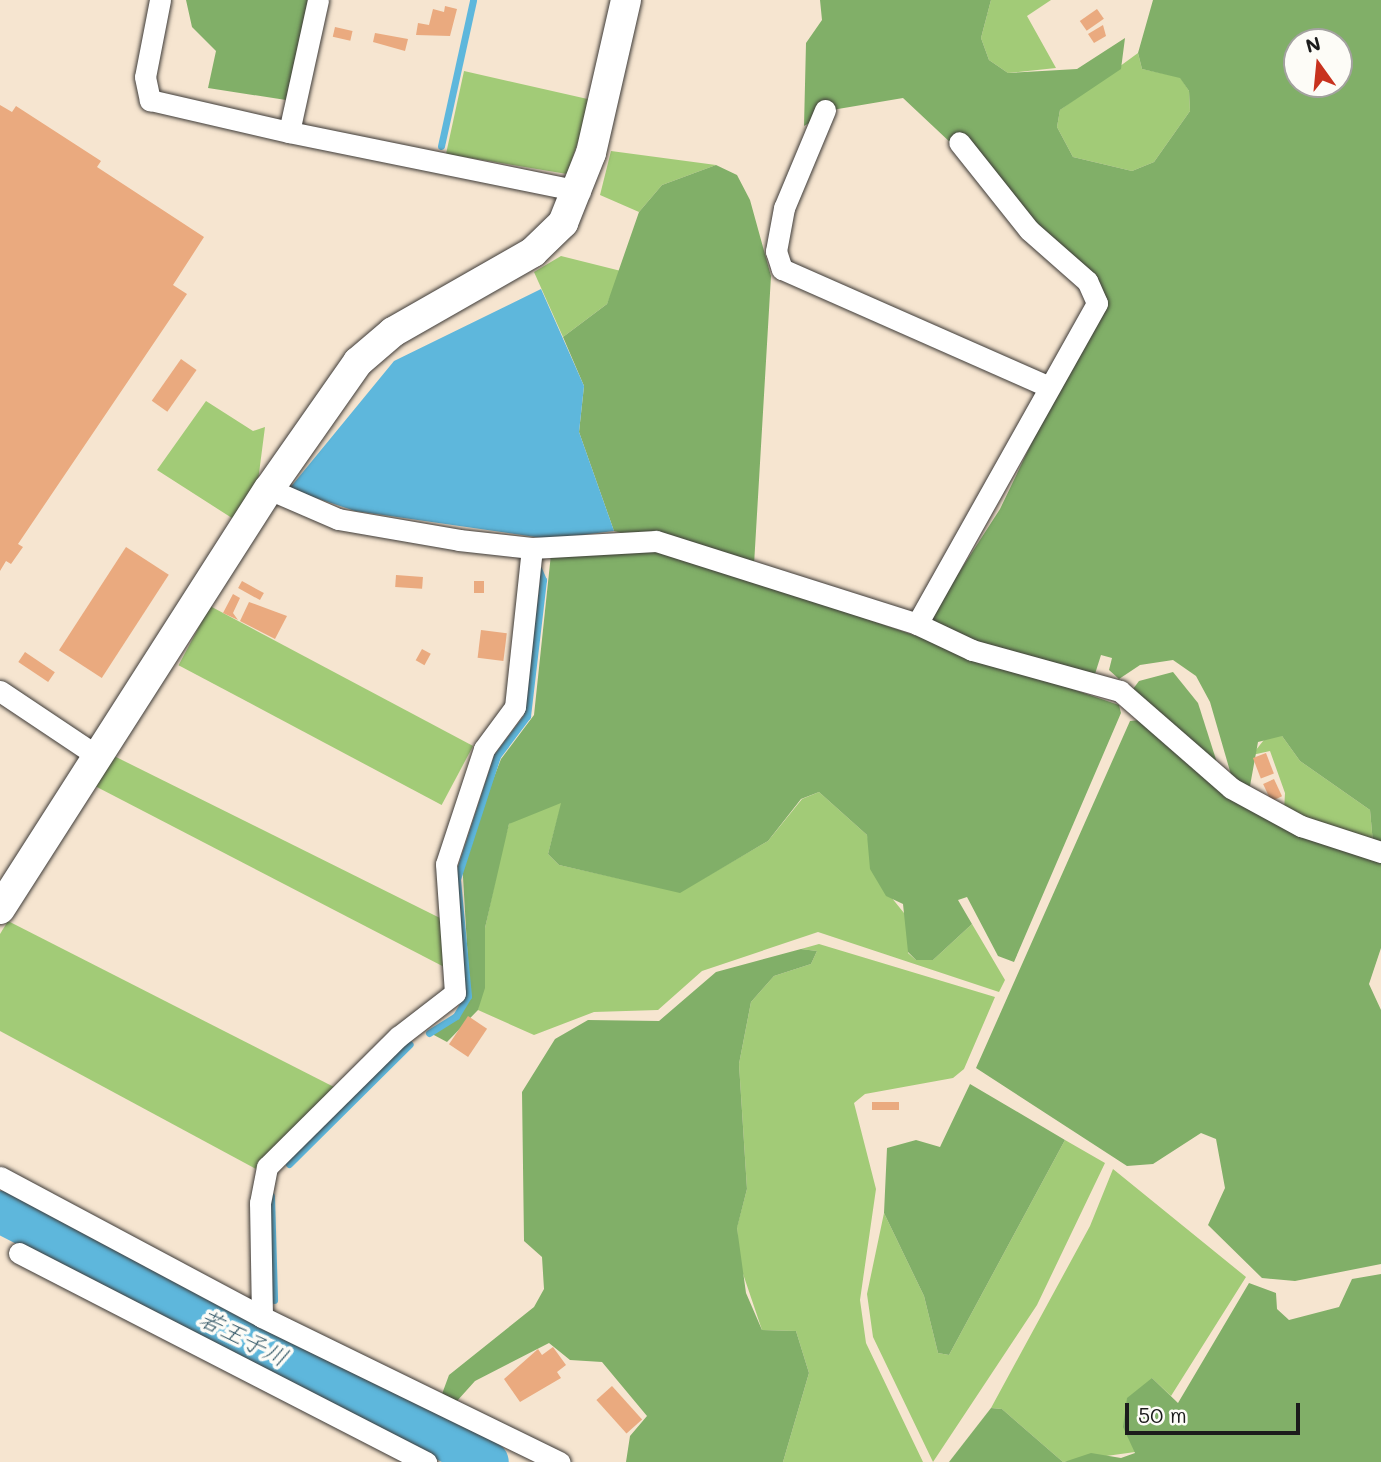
<!DOCTYPE html>
<meta charset="utf-8">
<style>
body{margin:0}
#map{position:relative;width:1381px;height:1462px;overflow:hidden;background:#f6e5d0;font-family:Mali,"Klee One",sans-serif}
div>[style]{position:absolute}
[style*='--x']{left:calc(var(--x)*1px);top:calc(var(--y)*1px);width:calc(var(--w)*1px);rotate:calc(var(--a)*1deg)}
.green>*{inset:0;background:#a2cb77;transform-origin:0 0}
.forest>*{inset:0;background:#81af68}
.water>*{inset:0;background:#5eb7dc}
.stream>*{height:7px;margin:-3.5px;padding:0 3.5px;transform-origin:3.5px;border-radius:3.5px;background:#5eb7dc}
.river>*{height:42px;margin:-21px;padding:0 21px;transform-origin:21px;border-radius:21px;background:#5eb7dc}
.building>*{inset:0;background:#eaaa7f;transform-origin:0 0}
.roads{filter:drop-shadow(0 0 2px #3d3a37) drop-shadow(0 0 2px #3d3a37)}
.street>*{height:21px;margin:-10.5px;padding:0 10.5px;transform-origin:10.5px;border-radius:10.5px;background:#fff}
.secondary>*{height:30px;margin:-15px;padding:0 15px;transform-origin:15px;border-radius:15px;background:#fff}
span{translate:-50% -50%;white-space:nowrap;text-align:center;line-height:1.15;-webkit-text-stroke:7px #fdfcf7;paint-order:stroke}
.water-label{font-size:24px;color:#365a69;font-style:italic}
.north{position:absolute;left:1283px;top:28px;width:70px;height:70px;box-sizing:border-box;background:#fdfcf7;border:2px solid #a3a29f;border-radius:50%;rotate:345deg;font-size:19px;font-weight:700;line-height:28px;text-align:center;color:#1c1c1c}
.north::after{content:'';display:block;margin:auto;width:24px;height:32px;background:#c8321e;clip-path:polygon(50% 0,100% 100%,50% 72%,0 100%)}
.scale{position:absolute;left:1125px;top:1403px;width:175px;height:32px;box-sizing:border-box;border:4px solid #1c1c1c;border-top:0;padding-left:9px;font-size:21px;line-height:24px;white-space:nowrap;color:#1c1c1c;-webkit-text-stroke:5px #fdfcf7;paint-order:stroke}
</style>
<div id="map">
<div class="green">
<i style="clip-path:polygon(991px 0,1051px 0,1027px 16px,1056px 68px,1008px 73px,989px 60px,981px 38px)"></i>
<i style="clip-path:polygon(1138px 53px,1142px 69px,1180px 77px,1189px 91px,1190px 111px,1154px 162px,1132px 171px,1073px 157px,1057px 127px,1060px 110px)"></i>
<i style="clip-path:polygon(464px 71px,592px 100px,567px 174px,446px 154px)"></i>
<i style="clip-path:polygon(611px 151px,716px 165px,662px 185px,639px 212px,600px 195px)"></i>
<i style="clip-path:polygon(561px 256px,621px 271px,607px 304px,563px 337px,534px 272px)"></i>
<i style="clip-path:polygon(206px 401px,253px 431px,265px 427px,258px 481px,235px 520px,157px 470px)"></i>
<i style="left:210px;top:606px;width:298px;height:67px;rotate:28deg"></i>
<i style="clip-path:polygon(1267px 736px,1282px 736px,1300px 761px,1370px 810px,1373px 843px,1284px 811px,1285px 793px,1270px 751px,1252px 755px)"></i>
<i style="clip-path:polygon(112px 755px,442px 919px,450px 970px,93px 785px)"></i>
<i style="clip-path:polygon(819px 792px,867px 835px,879px 882px,908px 918px,908px 953px,916px 960px,933px 960px,972px 924px,1005px 980px,999px 992px,818px 932px,702px 971px,658px 1010px,594px 1012px,534px 1035px,478px 1010px,485px 928px,503px 845px,509px 824px,530px 811px,562px 802px,548px 854px,559px 865px,680px 892px,768px 841px,802px 799px)"></i>
<i style="clip-path:polygon(8px 921px,334px 1087px,258px 1170px,0 1031px,0 934px)"></i>
<i style="clip-path:polygon(819px 944px,995px 997px,964px 1069px,953px 1078px,865px 1094px,854px 1103px,876px 1189px,860px 1300px,866px 1343px,923px 1462px,783px 1462px,809px 1373px,796px 1331px,762px 1330px,739px 1262px,737px 1227px,747px 1189px,739px 1064px,751px 1002px,774px 976px,811px 964px,817px 951px,801px 949px)"></i>
<i style="clip-path:polygon(1065px 1140px,1105px 1163px,1037px 1305px,933px 1462px,873px 1337px,867px 1294px,884px 1213px,924px 1296px,938px 1353px,949px 1355px)"></i>
<i style="clip-path:polygon(1113px 1169px,1246px 1277px,1171px 1396px,1152px 1378px,1135px 1452px,1063px 1462px,1002px 1409px,991px 1408px,1090px 1226px)"></i>
</div>
<div class="forest">
<i style="clip-path:polygon(186px 0,308px 0,286px 100px,208px 88px,216px 51px,192px 27px)"></i>
<i style="clip-path:polygon(evenodd,820px 0,991px 0,981px 38px,989px 60px,1008px 73px,1077px 69px,1125px 38px,1121px 69px,1060px 110px,1057px 127px,1073px 157px,1132px 171px,1154px 162px,1190px 111px,1189px 91px,1180px 78px,1142px 69px,1138px 53px,1153px 0,1381px 0,1381px 846px,1373px 843px,1370px 810px,1300px 761px,1282px 736px,1258px 742px,1250px 786px,1234px 785px,1210px 702px,1196px 676px,1173px 660px,1140px 665px,1119px 679px,1109px 670px,1112px 658px,1101px 655px,1095px 674px,977px 645px,929px 619px,1000px 509px,1103px 294px,1100px 283px,903px 98px,832px 110px,804px 126px,806px 43px,822px 20px,820px 0,1297px 42px,1339px 42px,1339px 84px,1297px 84px,1297px 42px)"></i>
<i style="clip-path:polygon(716px 165px,737px 175px,750px 200px,771px 276px,754px 565px,614px 531px,579px 432px,584px 386px,563px 337px,607px 304px,639px 212px,662px 185px)"></i>
<i style="clip-path:polygon(655px 547px,1119px 705px,1121px 713px,1014px 962px,998px 956px,967px 897px,958px 900px,972px 924px,933px 960px,916px 960px,908px 952px,903px 904px,886px 896px,870px 869px,867px 835px,819px 792px,801px 799px,768px 841px,680px 893px,559px 865px,548px 854px,561px 803px,509px 824px,485px 928px,485px 988px,478px 1010px,447px 1042px,432px 1034px,458px 1017px,470px 996px,462px 860px,501px 759px,534px 715px,551px 554px)"></i>
<i style="clip-path:polygon(1173px 672px,1198px 703px,1219px 769px,1130px 693px,1139px 681px)"></i>
<i style="clip-path:polygon(1140px 720px,1263px 817px,1381px 861px,1381px 948px,1369px 984px,1381px 1010px,1381px 1264px,1295px 1281px,1262px 1278px,1208px 1225px,1225px 1188px,1216px 1139px,1201px 1133px,1153px 1164px,1127px 1166px,976px 1068px,1130px 721px)"></i>
<i style="clip-path:polygon(801px 949px,817px 951px,811px 964px,774px 976px,751px 1002px,739px 1064px,747px 1189px,737px 1228px,746px 1293px,762px 1330px,796px 1331px,809px 1373px,783px 1462px,626px 1462px,630px 1436px,647px 1416px,602px 1362px,570px 1360px,549px 1343px,475px 1381px,457px 1401px,442px 1394px,449px 1375px,534px 1307px,544px 1289px,542px 1257px,524px 1241px,522px 1092px,555px 1039px,588px 1020px,659px 1021px,716px 972px)"></i>
<i style="clip-path:polygon(970px 1084px,1065px 1140px,949px 1355px,938px 1353px,924px 1296px,884px 1213px,887px 1148px,916px 1140px,940px 1147px)"></i>
<i style="clip-path:polygon(1381px 1274px,1381px 1462px,1064px 1462px,1091px 1453px,1121px 1458px,1135px 1453px,1123px 1427px,1127px 1398px,1152px 1378px,1178px 1403px,1249px 1283px,1276px 1293px,1277px 1309px,1289px 1320px,1339px 1307px,1352px 1279px)"></i>
<i style="clip-path:polygon(991px 1408px,1002px 1409px,1063px 1462px,949px 1462px)"></i>
</div>
<div class="water">
<i style="clip-path:polygon(541px 289px,584px 386px,579px 432px,614px 531px,549px 539px,355px 511px,289px 489px,394px 361px)"></i>
</div>
<div class="stream">
<i style="--x:441;--y:146;--w:149;--a:-77.6"></i>
<i style="--x:429;--y:1033;--w:32;--a:-32"></i>
<i style="--x:456;--y:1016;--w:23;--a:-59"></i>
<i style="--x:468;--y:996;--w:118;--a:-95.4"></i>
<i style="--x:457;--y:879;--w:129;--a:-72"></i>
<i style="--x:497;--y:756;--w:50;--a:-53.1"></i>
<i style="--x:527;--y:716;--w:137;--a:-83.3"></i>
<i style="--x:543;--y:580;--w:12;--a:-114"></i>
<i style="--x:289;--y:1164;--w:170;--a:-44.8"></i>
<i style="--x:271;--y:1196;--w:104;--a:88.3"></i>
<i style="--x:253;--y:1345;--w:13;--a:-63"></i>
</div>
<div class="river">
<i style="--x:0;--y:1212;--w:548;--a:27.13"></i>
</div>
<div class="building">
<i style="clip-path:polygon(445px 6px,457px 9px,450px 36px,416px 35px,418px 23px,429px 25px,433px 9px,444px 12px)"></i>
<i style="left:1097px;top:9px;width:12px;height:21px;rotate:55deg"></i>
<i style="clip-path:polygon(1103px 25px,1106px 36px,1094px 43px,1088px 34px)"></i>
<i style="left:335px;top:27px;width:18px;height:10px;rotate:13deg"></i>
<i style="clip-path:polygon(375px 33px,408px 39px,405px 51px,373px 42px)"></i>
<i style="clip-path:polygon(0 105px,12px 112px,16px 106px,101px 161px,97px 167px,204px 237px,173px 285px,187px 294px,18px 544px,23px 547px,11px 564px,6px 561px,0 571px)"></i>
<i style="left:181px;top:359px;width:19px;height:51px;rotate:35deg"></i>
<i style="left:126px;top:547px;width:51px;height:123px;rotate:33deg"></i>
<i style="left:396px;top:575px;width:27px;height:12px;rotate:4deg"></i>
<i style="left:242px;top:581px;width:25px;height:8px;rotate:29deg"></i>
<i style="left:474px;top:581px;width:10px;height:12px"></i>
<i style="clip-path:polygon(233px 594px,240px 598px,233px 613px,238px 620px,223px 613px)"></i>
<i style="clip-path:polygon(249px 602px,287px 616px,275px 639px,240px 621px)"></i>
<i style="left:481px;top:630px;width:26px;height:28px;rotate:7deg"></i>
<i style="left:422px;top:649px;width:10px;height:13px;rotate:29deg"></i>
<i style="left:25px;top:652px;width:36px;height:12px;rotate:34deg"></i>
<i style="left:1266px;top:753px;width:22px;height:14px;rotate:69deg"></i>
<i style="left:1274px;top:779px;width:19px;height:12px;rotate:65deg"></i>
<i style="left:468px;top:1016px;width:23px;height:34px;rotate:34deg"></i>
<i style="left:872px;top:1102px;width:27px;height:8px"></i>
<i style="clip-path:polygon(553px 1347px,566px 1365px,557px 1372px,561px 1378px,520px 1402px,504px 1379px,538px 1349px,542px 1355px)"></i>
<i style="left:612px;top:1386px;width:45px;height:21px;rotate:48deg"></i>
</div>
<div class="roads">
<div class="street">
<i style="--x:160;--y:0;--w:78;--a:101"></i>
<i style="--x:145;--y:77;--w:24;--a:78"></i>
<i style="--x:150;--y:100;--w:143;--a:13"></i>
<i style="--x:318;--y:0;--w:135;--a:102.4"></i>
<i style="--x:289;--y:132;--w:297;--a:11.5"></i>
<i style="--x:825;--y:110;--w:106;--a:112.7"></i>
<i style="--x:784;--y:208;--w:44;--a:100.5"></i>
<i style="--x:776;--y:251;--w:19;--a:72"></i>
<i style="--x:782;--y:269;--w:292;--a:23.8"></i>
<i style="--x:269;--y:489;--w:75;--a:23.5"></i>
<i style="--x:338;--y:519;--w:123;--a:9.8"></i>
<i style="--x:459;--y:540;--w:73;--a:6.3"></i>
<i style="--x:532;--y:548;--w:124;--a:-3.2"></i>
<i style="--x:656;--y:541;--w:274;--a:17.6"></i>
<i style="--x:917;--y:624;--w:61;--a:25.3"></i>
<i style="--x:972;--y:650;--w:154;--a:15.5"></i>
<i style="--x:1120;--y:691;--w:147;--a:41.1"></i>
<i style="--x:1231;--y:788;--w:80;--a:28.5"></i>
<i style="--x:1301;--y:826;--w:84;--a:18"></i>
<i style="--x:917;--y:624;--w:368;--a:-60.7"></i>
<i style="--x:1097;--y:303;--w:24;--a:-114"></i>
<i style="--x:1087;--y:281;--w:77;--a:-138.7"></i>
<i style="--x:1029;--y:230;--w:112;--a:-128.5"></i>
<i style="--x:0;--y:691;--w:117;--a:33.8"></i>
<i style="--x:0;--y:1177;--w:297;--a:28.1"></i>
<i style="--x:262;--y:1317;--w:331;--a:26"></i>
<i style="--x:19;--y:1253;--w:458;--a:27.2"></i>
<i style="--x:262;--y:1317;--w:114;--a:-91"></i>
<i style="--x:260;--y:1203;--w:37;--a:-79"></i>
<i style="--x:267;--y:1167;--w:185;--a:-44.8"></i>
<i style="--x:398;--y:1037;--w:72;--a:-37.7"></i>
<i style="--x:455;--y:993;--w:129;--a:-94"></i>
<i style="--x:446;--y:864;--w:121;--a:-71.7"></i>
<i style="--x:484;--y:749;--w:52;--a:-53.6"></i>
<i style="--x:515;--y:707;--w:160;--a:-83.9"></i>
</div>
<div class="secondary">
<i style="--x:0;--y:909;--w:499;--a:-57.4"></i>
<i style="--x:269;--y:489;--w:155;--a:-55"></i>
<i style="--x:358;--y:362;--w:46;--a:-40.6"></i>
<i style="--x:393;--y:332;--w:161;--a:-29.7"></i>
<i style="--x:533;--y:252;--w:42;--a:-44"></i>
<i style="--x:563;--y:223;--w:75;--a:-68.2"></i>
<i style="--x:591;--y:153;--w:157;--a:-77.1"></i>
</div>
</div>
<div class="water-label">
<span style="left:244px;top:1337px;rotate:27deg">若王子川</span>
</div>
<div class="north">N</div>
<div class="scale">50 m</div>
</div>
